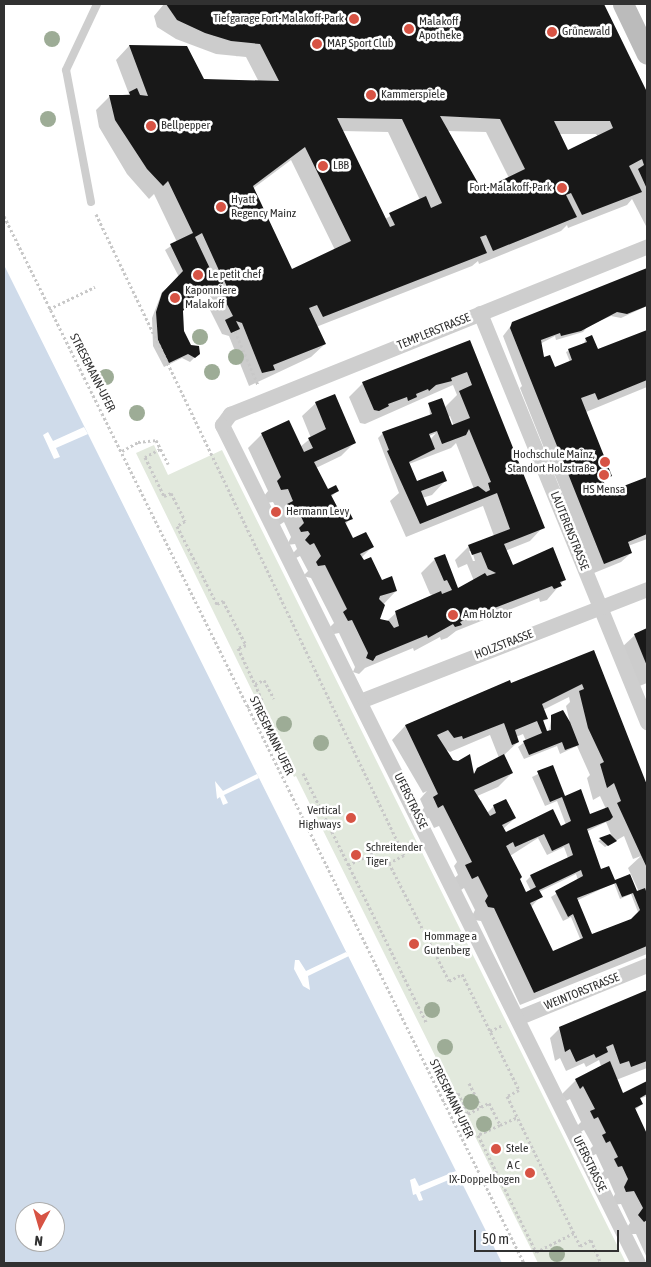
<!DOCTYPE html>
<meta charset="utf-8">
<style>
body{margin:0}
#map{position:relative;width:651px;height:1267px;overflow:hidden;background:#fff;font-family:"Asap Condensed",sans-serif}
div>[style]{position:absolute}
[style*='--x']{left:calc(var(--x)*1px);top:calc(var(--y)*1px);width:calc(var(--w)*1px);rotate:calc(var(--a)*1deg)}
.green>*{inset:0;background:#e2e9dd}
.water>*{inset:0;background:#cfdbea}
.pier>*{inset:0;background:#fff}
.shadow>*{inset:0;background:#0003}
.building>*{inset:0;background:#181818}
.path>*{height:3px;margin-top:-1.5px;transform-origin:0;background:repeating-linear-gradient(90deg,#c8c8c8 0 2.5px,transparent 0 5px)}
.service>*{height:8px;margin:-4px;padding:0 4px;transform-origin:4px;border-radius:4px;background:#cecece}
.minor>*{height:15px;margin:-7.5px;padding:0 7.5px;transform-origin:7.5px;border-radius:7.5px;background:#cecece}
.secondary>*{height:21px;margin:-10.5px;padding:0 10.5px;transform-origin:10.5px;border-radius:10.5px;background:#bbb}
.trees>*{width:16px;height:16px;margin:-8px;border-radius:50%;background:#9dac96}
.dots>*{width:14px;height:14px;translate:-50% -50%;box-sizing:border-box;border:2px solid #fff;border-radius:50%}
span{translate:-50% -50%;white-space:nowrap;text-align:center;line-height:1.15;-webkit-text-stroke:5px #fff;paint-order:stroke}
.poi-label{font-size:12px;color:#313131}
.right{translate:-100% -50%;text-align:right}
.left{translate:0 -50%;text-align:left}
.street-label{font-size:12px;color:#313131}
.frame{position:absolute;inset:0;border:5px solid #313131;pointer-events:none}
.north{position:absolute;left:15px;top:1202px;width:50px;height:50px;box-sizing:border-box;background:#fff;border:1px solid #adadad;border-radius:50%;rotate:186deg;font-size:14px;font-weight:700;line-height:20px;text-align:center;color:#313131}
.north::after{content:'';display:block;margin:auto;width:18px;height:22px;background:#d75344;clip-path:polygon(50% 0,100% 100%,50% 72%,0 100%)}
.scale{position:absolute;left:474px;top:1230px;width:145px;height:22px;box-sizing:border-box;border:2px solid #313131;border-top:0;padding-left:6px;font-size:15px;line-height:18px;white-space:nowrap;color:#313131;-webkit-text-stroke:4px #fff;paint-order:stroke}
</style>
<div id="map">
<div class="green">
<i style="clip-path:polygon(154px 445px,168px 475px,222px 450px,626px 1263px,538px 1263px,296px 776px,294px 777px,136px 453px)"></i>
</div>
<div class="water">
<i style="clip-path:polygon(evenodd,4px 265px,259px 778px,502px 1263px,4px 1263px,4px 265px,25px 1212px,55px 1212px,55px 1242px,25px 1242px,25px 1212px)"></i>
</div>
<div class="pier">
<i style="clip-path:polygon(84px 427px,88px 434px,56px 448px,60px 457px,54px 459px,43px 435px,48px 432px,53px 441px)"></i>
<i style="clip-path:polygon(257px 774px,259px 778px,224px 795px,228px 803px,223px 805px,220px 797px,217px 799px,215px 781px,223px 791px)"></i>
<i style="clip-path:polygon(346px 952px,349px 956px,308px 976px,310px 990px,303px 986px,294px 969px,295px 960px,299px 960px,306px 971px)"></i>
<i style="clip-path:polygon(456px 1171px,458px 1176px,420px 1192px,423px 1200px,419px 1201px,416px 1194px,413px 1195px,410px 1180px,415px 1178px,419px 1186px)"></i>
</div>
<div class="shadow">
<i style="clip-path:polygon(evenodd,164px 4px,323px 7px,322px 4px,602px 4px,647px 95px,647px 228px,632px 199px,627px 205px,568px 228px,567px 225px,561px 231px,479px 264px,478px 261px,472px 266px,316px 327px,325px 344px,311px 357px,249px 386px,229px 336px,222px 334px,208px 306px,213px 300px,205px 290px,186px 302px,182px 311px,182px 327px,190px 346px,200px 352px,190px 362px,182px 358px,164px 367px,153px 346px,152px 318px,162px 292px,179px 277px,165px 250px,177px 242px,154px 194px,149px 199px,127px 174px,99px 127px,96px 110px,109px 97px,129px 94px,116px 60px,129px 46px,187px 47px,203px 80px,259px 82px,246px 57px,216px 54px,176px 39px,157px 27px,154px 16px,164px 4px,342px 131px,388px 132px,420px 200px,385px 219px,342px 131px,164px 4px,447px 131px,486px 132px,509px 178px,482px 191px,447px 131px,164px 4px,559px 134px,596px 134px,598px 137px,567px 152px,559px 134px,164px 4px,291px 160px,335px 250px,291px 270px,251px 190px,291px 160px)"></i>
<i style="clip-path:polygon(647px 269px,647px 306px,621px 318px,611px 316px,588px 326px,583px 332px,556px 340px,555px 336px,540px 344px,543px 358px,554px 368px,570px 362px,566px 352px,584px 343px,586px 339px,593px 353px,647px 331px,647px 387px,586px 412px,611px 475px,603px 483px,607px 494px,647px 478px,647px 539px,628px 546px,631px 553px,621px 562px,594px 573px,520px 388px,522px 386px,503px 336px,513px 323px)"></i>
<i style="clip-path:polygon(evenodd,469px 341px,543px 527px,530px 541px,505px 551px,512px 567px,564px 580px,547px 600px,540px 602px,539px 598px,456px 631px,447px 638px,441px 640px,440px 637px,414px 651px,413px 648px,365px 668px,359px 674px,353px 672px,355px 667px,339px 633px,334px 634px,330px 627px,334px 623px,311px 578px,303px 576px,308px 571px,300px 556px,296px 558px,292px 554px,297px 549px,295px 544px,287px 545px,291px 537px,284px 522px,278px 526px,274px 518px,279px 513px,273px 502px,267px 503px,264px 496px,268px 491px,248px 448px,261px 435px,288px 422px,300px 447px,311px 438px,302px 416px,316px 403px,355px 442px,341px 456px,316px 468px,328px 490px,337px 491px,331px 497px,341px 518px,351px 518px,345px 525px,352px 540px,372px 547px,361px 558px,382px 582px,396px 591px,380px 608px,380px 622px,386px 622px,396px 613px,435px 596px,430px 594px,421px 573px,435px 559px,458px 589px,474px 581px,467px 564px,458px 568px,455px 560px,469px 546px,494px 536px,483px 506px,406px 537px,390px 501px,399px 493px,378px 438px,383px 433px,430px 416px,429px 404px,444px 408px,457px 395px,453px 385px,365px 424px,360px 423px,349px 397px,363px 383px,469px 341px,450px 416px,454px 426px,451px 427px,448px 417px,450px 416px,469px 341px,436px 433px,430px 440px,429px 436px,436px 433px,469px 341px,456px 443px,474px 489px,427px 508px,422px 498px,432px 495px,445px 481px,416px 483px,409px 464px,451px 448px,456px 443px,469px 341px,469px 551px,472px 551px,475px 561px,473px 561px,469px 551px)"></i>
<i style="clip-path:polygon(647px 630px,647px 683px,637px 687px,621px 648px,635px 635px)"></i>
<i style="clip-path:polygon(evenodd,593px 652px,647px 788px,647px 954px,520px 1005px,481px 921px,474px 920px,472px 916px,475px 910px,464px 888px,458px 892px,452px 880px,458px 875px,454px 866px,457px 862px,439px 826px,434px 828px,429px 818px,424px 820px,420px 812px,424px 808px,420px 799px,427px 791px,423px 793px,392px 740px,405px 726px,509px 682px,510px 685px,593px 652px,569px 697px,570px 702px,566px 706px,570px 723px,552px 716px,549px 731px,542px 734px,543px 722px,546px 718px,543px 710px,569px 697px,593px 652px,523px 734px,526px 741px,518px 747px,524px 759px,557px 746px,560px 754px,577px 746px,590px 775px,587px 778px,593px 800px,600px 796px,606px 809px,589px 815px,565px 797px,552px 767px,532px 777px,545px 806px,557px 801px,566px 825px,505px 834px,503px 829px,515px 818px,494px 806px,487px 813px,481px 800px,473px 804px,475px 797px,498px 787px,512px 773px,504px 755px,518px 742px,516px 737px,523px 734px,593px 652px,490px 735px,499px 758px,473px 774px,469px 756px,458px 762px,452px 761px,445px 749px,450px 752px,490px 735px,593px 652px,606px 822px,613px 839px,609px 836px,598px 841px,605px 847px,624px 836px,633px 859px,641px 856px,628px 868px,639px 892px,615px 882px,600px 871px,586px 832px,606px 822px,593px 652px,538px 838px,547px 855px,564px 847px,568px 858px,531px 876px,526px 881px,531px 891px,526px 894px,510px 856px,538px 838px,593px 652px,576px 874px,578px 880px,551px 897px,563px 921px,571px 917px,581px 941px,553px 953px,531px 907px,541px 896px,539px 892px,576px 874px,593px 652px,614px 883px,620px 899px,631px 894px,638px 912px,643px 911px,631px 920px,585px 940px,576px 901px,614px 883px)"></i>
<i style="clip-path:polygon(647px 992px,647px 1068px,616px 1080px,622px 1095px,647px 1083px,647px 1096px,639px 1099px,642px 1104px,634px 1111px,647px 1137px,647px 1258px,636px 1234px,627px 1234px,625px 1230px,630px 1223px,621px 1204px,613px 1205px,611px 1201px,615px 1194px,608px 1178px,604px 1180px,601px 1174px,604px 1171px,596px 1154px,592px 1156px,589px 1150px,593px 1146px,584px 1130px,580px 1132px,577px 1126px,581px 1122px,570px 1099px,566px 1101px,562px 1094px,576px 1080px,601px 1066px,599px 1060px,586px 1067px,584px 1063px,566px 1071px,560px 1058px,555px 1061px,550px 1038px,560px 1028px)"></i>
</div>
<div class="building">
<i style="clip-path:polygon(evenodd,166px 4px,604px 4px,647px 92px,647px 189px,638px 169px,644px 165px,642px 159px,629px 166px,642px 192px,582px 215px,571px 193px,566px 195px,577px 217px,493px 251px,486px 235px,480px 237px,487px 253px,323px 317px,317px 305px,309px 308px,326px 344px,273px 365px,275px 370px,262px 373px,242px 323px,236px 321px,240px 329px,231px 333px,225px 320px,233px 316px,220px 291px,227px 287px,224px 280px,220px 290px,211px 286px,197px 293px,183px 311px,184px 331px,191px 345px,199px 346px,200px 354px,195px 358px,188px 354px,169px 363px,158px 340px,156px 312px,162px 293px,183px 271px,170px 244px,193px 233px,168px 181px,163px 186px,147px 169px,115px 120px,109px 95px,130px 95px,129px 92px,137px 88px,140px 95px,148px 96px,129px 45px,187px 46px,204px 79px,279px 81px,260px 44px,231px 41px,205px 33px,177px 20px,166px 4px,440px 116px,500px 119px,525px 169px,482px 190px,440px 116px,166px 4px,337px 118px,402px 119px,442px 203px,431px 208px,426px 196px,389px 213px,395px 225px,390px 227px,337px 118px,166px 4px,554px 121px,610px 121px,613px 128px,568px 150px,554px 121px,166px 4px,305px 147px,351px 241px,292px 269px,253px 186px,305px 147px,166px 4px,202px 233px,222px 277px,224px 280px,214px 277px,195px 237px,202px 233px)"></i>
<i style="clip-path:polygon(647px 268px,647px 306px,627px 314px,617px 312px,581px 331px,561px 336px,560px 333px,541px 340px,544px 357px,550px 355px,555px 367px,572px 360px,568px 349px,587px 342px,585px 338px,592px 335px,598px 349px,647px 330px,647px 380px,598px 400px,595px 393px,581px 398px,612px 476px,603px 480px,608px 492px,647px 477px,647px 534px,628px 542px,632px 553px,604px 564px,510px 328px,512px 322px)"></i>
<i style="clip-path:polygon(evenodd,470px 340px,545px 528px,504px 544px,513px 565px,553px 547px,566px 580px,560px 582px,562px 586px,554px 589px,552px 586px,471px 617px,460px 622px,462px 625px,455px 627px,453px 624px,428px 638px,427px 635px,376px 656px,373px 661px,366px 658px,368px 653px,352px 620px,348px 621px,343px 612px,347px 609px,325px 565px,318px 566px,316px 562px,321px 556px,314px 543px,310px 545px,305px 540px,310px 534px,308px 531px,301px 532px,299px 528px,304px 523px,298px 510px,292px 513px,287px 504px,293px 501px,288px 489px,281px 490px,277px 481px,281px 477px,261px 433px,289px 420px,304px 452px,313px 448px,308px 438px,326px 429px,315px 402px,335px 394px,356px 443px,314px 462px,328px 489px,336px 485px,339px 491px,331px 495px,342px 516px,350px 513px,353px 519px,345px 522px,353px 538px,366px 532px,374px 547px,360px 554px,364px 560px,371px 557px,382px 580px,392px 576px,397px 591px,380px 596px,379px 599px,385px 605px,380px 619px,389px 621px,394px 628px,399px 626px,395px 611px,441px 591px,442px 594px,452px 590px,447px 580px,444px 581px,434px 558px,445px 554px,458px 588px,485px 573px,487px 576px,496px 573px,488px 569px,481px 552px,472px 555px,468px 545px,510px 529px,497px 493px,420px 524px,387px 451px,389px 450px,382px 432px,432px 414px,428px 403px,442px 398px,452px 425px,470px 418px,459px 391px,472px 385px,467px 372px,451px 378px,452px 381px,436px 385px,429px 391px,428px 389px,416px 394px,417px 397px,408px 401px,407px 397px,388px 404px,389px 406px,379px 411px,374px 410px,362px 382px,470px 340px,469px 429px,491px 482px,488px 483px,490px 490px,486px 492px,478px 486px,427px 506px,421px 491px,447px 481px,443px 471px,417px 481px,409px 462px,435px 449px,429px 434px,437px 431px,442px 444px,466px 435px,469px 429px)"></i>
<i style="clip-path:polygon(647px 628px,647px 666px,634px 634px)"></i>
<i style="clip-path:polygon(evenodd,594px 650px,647px 785px,647px 868px,617px 803px,621px 801px,614px 783px,607px 788px,600px 764px,604px 762px,588px 728px,579px 691px,584px 689px,582px 684px,542px 704px,548px 719px,543px 720px,547px 731px,551px 730px,551px 715px,563px 710px,570px 722px,579px 745px,565px 750px,562px 742px,529px 755px,523px 741px,542px 733px,537px 721px,515px 730px,519px 742px,512px 745px,504px 723px,463px 739px,462px 736px,454px 738px,448px 730px,437px 735px,453px 760px,458px 761px,470px 754px,474px 774px,477px 768px,504px 754px,513px 773px,474px 790px,490px 816px,496px 813px,493px 805px,506px 799px,516px 818px,502px 825px,506px 832px,553px 809px,561px 826px,571px 821px,562px 797px,550px 802px,537px 771px,553px 765px,565px 796px,581px 789px,590px 814px,608px 807px,613px 817px,610px 820px,587px 829px,601px 869px,609px 866px,615px 880px,630px 874px,637px 891px,645px 888px,647px 894px,647px 946px,534px 993px,494px 908px,488px 907px,485px 901px,488px 896px,478px 876px,472px 879px,465px 865px,472px 862px,443px 805px,438px 808px,433px 797px,438px 794px,405px 725px,510px 680px,511px 683px,594px 650px,544px 834px,552px 851px,569px 843px,573px 855px,530px 875px,536px 887px,526px 892px,520px 879px,522px 877px,506px 846px,513px 842px,515px 847px,544px 834px,594px 650px,581px 870px,583px 876px,555px 891px,568px 917px,573px 914px,583px 938px,553px 951px,530px 903px,543px 897px,539px 890px,581px 870px,594px 650px,616px 883px,622px 897px,633px 893px,640px 910px,631px 919px,592px 934px,577px 898px,616px 883px)"></i>
<i style="clip-path:polygon(610px 834px,617px 841px,608px 846px,599px 838px)"></i>
<i style="clip-path:polygon(647px 990px,647px 1061px,631px 1067px,629px 1061px,620px 1064px,613px 1044px,606px 1047px,608px 1052px,596px 1058px,594px 1054px,576px 1062px,570px 1049px,565px 1052px,559px 1027px)"></i>
<i style="clip-path:polygon(610px 1061px,623px 1093px,647px 1081px,647px 1094px,640px 1098px,643px 1104px,635px 1108px,647px 1134px,647px 1220px,644px 1222px,638px 1215px,643px 1208px,634px 1191px,626px 1192px,624px 1187px,628px 1179px,622px 1166px,618px 1167px,614px 1159px,618px 1157px,610px 1141px,606px 1143px,602px 1135px,606px 1133px,598px 1117px,594px 1119px,590px 1111px,595px 1109px,583px 1086px,580px 1089px,575px 1079px)"></i>
</div>
<div class="path">
<i style="--x:96;--y:214;--w:711;--a:64.34"></i>
<i style="--x:404;--y:855;--w:17;--a:152"></i>
<i style="--x:389;--y:863;--w:132;--a:63"></i>
<i style="--x:449;--y:981;--w:15;--a:-28"></i>
<i style="--x:462;--y:974;--w:129;--a:63.8"></i>
<i style="--x:519;--y:1090;--w:13;--a:153"></i>
<i style="--x:507;--y:1096;--w:167;--a:64"></i>
<i style="--x:580;--y:1246;--w:13;--a:-29"></i>
<i style="--x:591;--y:1240;--w:25;--a:67"></i>
<i style="--x:4;--y:216;--w:1169;--a:63.59"></i>
<i style="--x:49;--y:309;--w:51;--a:-25.6"></i>
<i style="--x:235;--y:331;--w:59;--a:66.9"></i>
<i style="--x:160;--y:449;--w:17;--a:152"></i>
<i style="--x:145;--y:457;--w:43;--a:64"></i>
<i style="--x:164;--y:496;--w:8;--a:-23"></i>
<i style="--x:171;--y:493;--w:31;--a:63"></i>
<i style="--x:185;--y:521;--w:9;--a:148"></i>
<i style="--x:177;--y:526;--w:88;--a:62.9"></i>
<i style="--x:217;--y:604;--w:7;--a:-27"></i>
<i style="--x:223;--y:601;--w:50;--a:62.4"></i>
<i style="--x:246;--y:645;--w:9;--a:159"></i>
<i style="--x:238;--y:648;--w:40;--a:65"></i>
<i style="--x:255;--y:684;--w:10;--a:-24"></i>
<i style="--x:264;--y:680;--w:21;--a:62"></i>
<i style="--x:122;--y:451;--w:18;--a:-29"></i>
<i style="--x:138;--y:442;--w:18;--a:-6"></i>
<i style="--x:156;--y:440;--w:27;--a:63"></i>
<i style="--x:247;--y:707;--w:17;--a:-25"></i>
<i style="--x:262;--y:700;--w:17;--a:-114"></i>
<i style="--x:303;--y:773;--w:278;--a:63.7"></i>
<i style="--x:348;--y:865;--w:54;--a:-25.1"></i>
<i style="--x:490;--y:1031;--w:14;--a:-25"></i>
<i style="--x:469;--y:1083;--w:27;--a:63"></i>
<i style="--x:481;--y:1107;--w:9;--a:-27"></i>
<i style="--x:489;--y:1103;--w:25;--a:63"></i>
<i style="--x:500;--y:1125;--w:24;--a:156"></i>
<i style="--x:478;--y:1135;--w:131;--a:63.6"></i>
<i style="--x:536;--y:1252;--w:42;--a:-26.6"></i>
<i style="--x:442;--y:1101;--w:18;--a:-27"></i>
<i style="--x:458;--y:1093;--w:23;--a:65"></i>
<i style="--x:468;--y:1114;--w:15;--a:-28"></i>
<i style="--x:500;--y:1125;--w:20;--a:-24"></i>
</div>
<div class="service">
<i style="--x:91;--y:202;--w:134;--a:-100.7"></i>
<i style="--x:66;--y:70;--w:73;--a:-64.8"></i>
</div>
<div class="minor">
<i style="--x:480;--y:313;--w:442;--a:67.8"></i>
<i style="--x:360;--y:701;--w:308;--a:-21.3"></i>
<i style="--x:517;--y:1018;--w:140;--a:-22.2"></i>
<i style="--x:638;--y:1263;--w:936;--a:-116.4"></i>
<i style="--x:222;--y:425;--w:14;--a:-54"></i>
<i style="--x:230;--y:414;--w:450;--a:-21.9"></i>
</div>
<div class="secondary">
<i style="--x:623;--y:4;--w:55;--a:64.4"></i>
</div>
<div class="trees">
<i style="left:52px;top:39px"></i>
<i style="left:48px;top:119px"></i>
<i style="left:200px;top:337px"></i>
<i style="left:236px;top:357px"></i>
<i style="left:212px;top:372px"></i>
<i style="left:106px;top:377px"></i>
<i style="left:137px;top:413px"></i>
<i style="left:284px;top:724px"></i>
<i style="left:321px;top:743px"></i>
<i style="left:432px;top:1010px"></i>
<i style="left:445px;top:1047px"></i>
<i style="left:471px;top:1102px"></i>
<i style="left:484px;top:1124px"></i>
<i style="left:557px;top:1254px"></i>
</div>
<div class="dots">
<i style="left:354px;top:19px;background:#d75344"></i>
<i style="left:409px;top:29px;background:#d75344"></i>
<i style="left:552px;top:32px;background:#d75344"></i>
<i style="left:317px;top:44px;background:#d75344"></i>
<i style="left:371px;top:95px;background:#d75344"></i>
<i style="left:151px;top:126px;background:#d75344"></i>
<i style="left:323px;top:166px;background:#d75344"></i>
<i style="left:562px;top:188px;background:#d75344"></i>
<i style="left:221px;top:207px;background:#d75344"></i>
<i style="left:198px;top:275px;background:#d75344"></i>
<i style="left:175px;top:298px;background:#d75344"></i>
<i style="left:605px;top:462px;background:#d75344"></i>
<i style="left:604px;top:475px;background:#d75344"></i>
<i style="left:276px;top:512px;background:#d75344"></i>
<i style="left:453px;top:615px;background:#d75344"></i>
<i style="left:351px;top:818px;background:#d75344"></i>
<i style="left:356px;top:855px;background:#d75344"></i>
<i style="left:414px;top:944px;background:#d75344"></i>
<i style="left:496px;top:1149px;background:#d75344"></i>
<i style="left:530px;top:1173px;background:#d75344"></i>
</div>
<div class="poi-label">
<span class="right" style="left:344px;top:19px">Tiefgarage Fort-Malakoff-Park</span>
<span class="left" style="left:419px;top:29px">Malakoff<br>Apotheke</span>
<span class="left" style="left:562px;top:32px">Grünewald</span>
<span class="left" style="left:327px;top:44px">MAP Sport Club</span>
<span class="left" style="left:381px;top:95px">Kammerspiele</span>
<span class="left" style="left:161px;top:126px">Bellpepper</span>
<span class="left" style="left:333px;top:166px">LBB</span>
<span class="right" style="left:552px;top:188px">Fort-Malakoff-Park</span>
<span class="left" style="left:231px;top:207px">Hyatt<br>Regency Mainz</span>
<span class="left" style="left:208px;top:275px">Le petit chef</span>
<span class="left" style="left:185px;top:298px">Kaponniere<br>Malakoff</span>
<span class="right" style="left:595px;top:462px">Hochschule Mainz,<br>Standort Holzstraße</span>
<span style="left:604px;top:490px">HS Mensa</span>
<span class="left" style="left:286px;top:512px">Hermann Levy</span>
<span class="left" style="left:463px;top:615px">Am Holztor</span>
<span class="right" style="left:341px;top:818px">Vertical<br>Highways</span>
<span class="left" style="left:366px;top:855px">Schreitender<br>Tiger</span>
<span class="left" style="left:424px;top:944px">Hommage a<br>Gutenberg</span>
<span class="left" style="left:506px;top:1149px">Stele</span>
<span class="right" style="left:520px;top:1173px">A C<br>IX-Doppelbogen</span>
</div>
<div class="street-label">
<span style="left:434px;top:332px;rotate:-22deg">TEMPLERSTRASSE</span>
<span style="left:92px;top:373px;rotate:63deg">STRESEMANN-UFER</span>
<span style="left:569px;top:531px;rotate:68deg">LAUTERENSTRASSE</span>
<span style="left:504px;top:645px;rotate:-21deg">HOLZSTRASSE</span>
<span style="left:271px;top:736px;rotate:64deg">STRESEMANN-UFER</span>
<span style="left:410px;top:801px;rotate:64deg">UFERSTRASSE</span>
<span style="left:582px;top:992px;rotate:-22deg">WEINTORSTRASSE</span>
<span style="left:451px;top:1099px;rotate:64deg">STRESEMANN-UFER</span>
<span style="left:589px;top:1164px;rotate:64deg">UFERSTRASSE</span>
</div>
<div class="frame"></div>
<div class="north">N</div>
<div class="scale">50 m</div>
</div>
